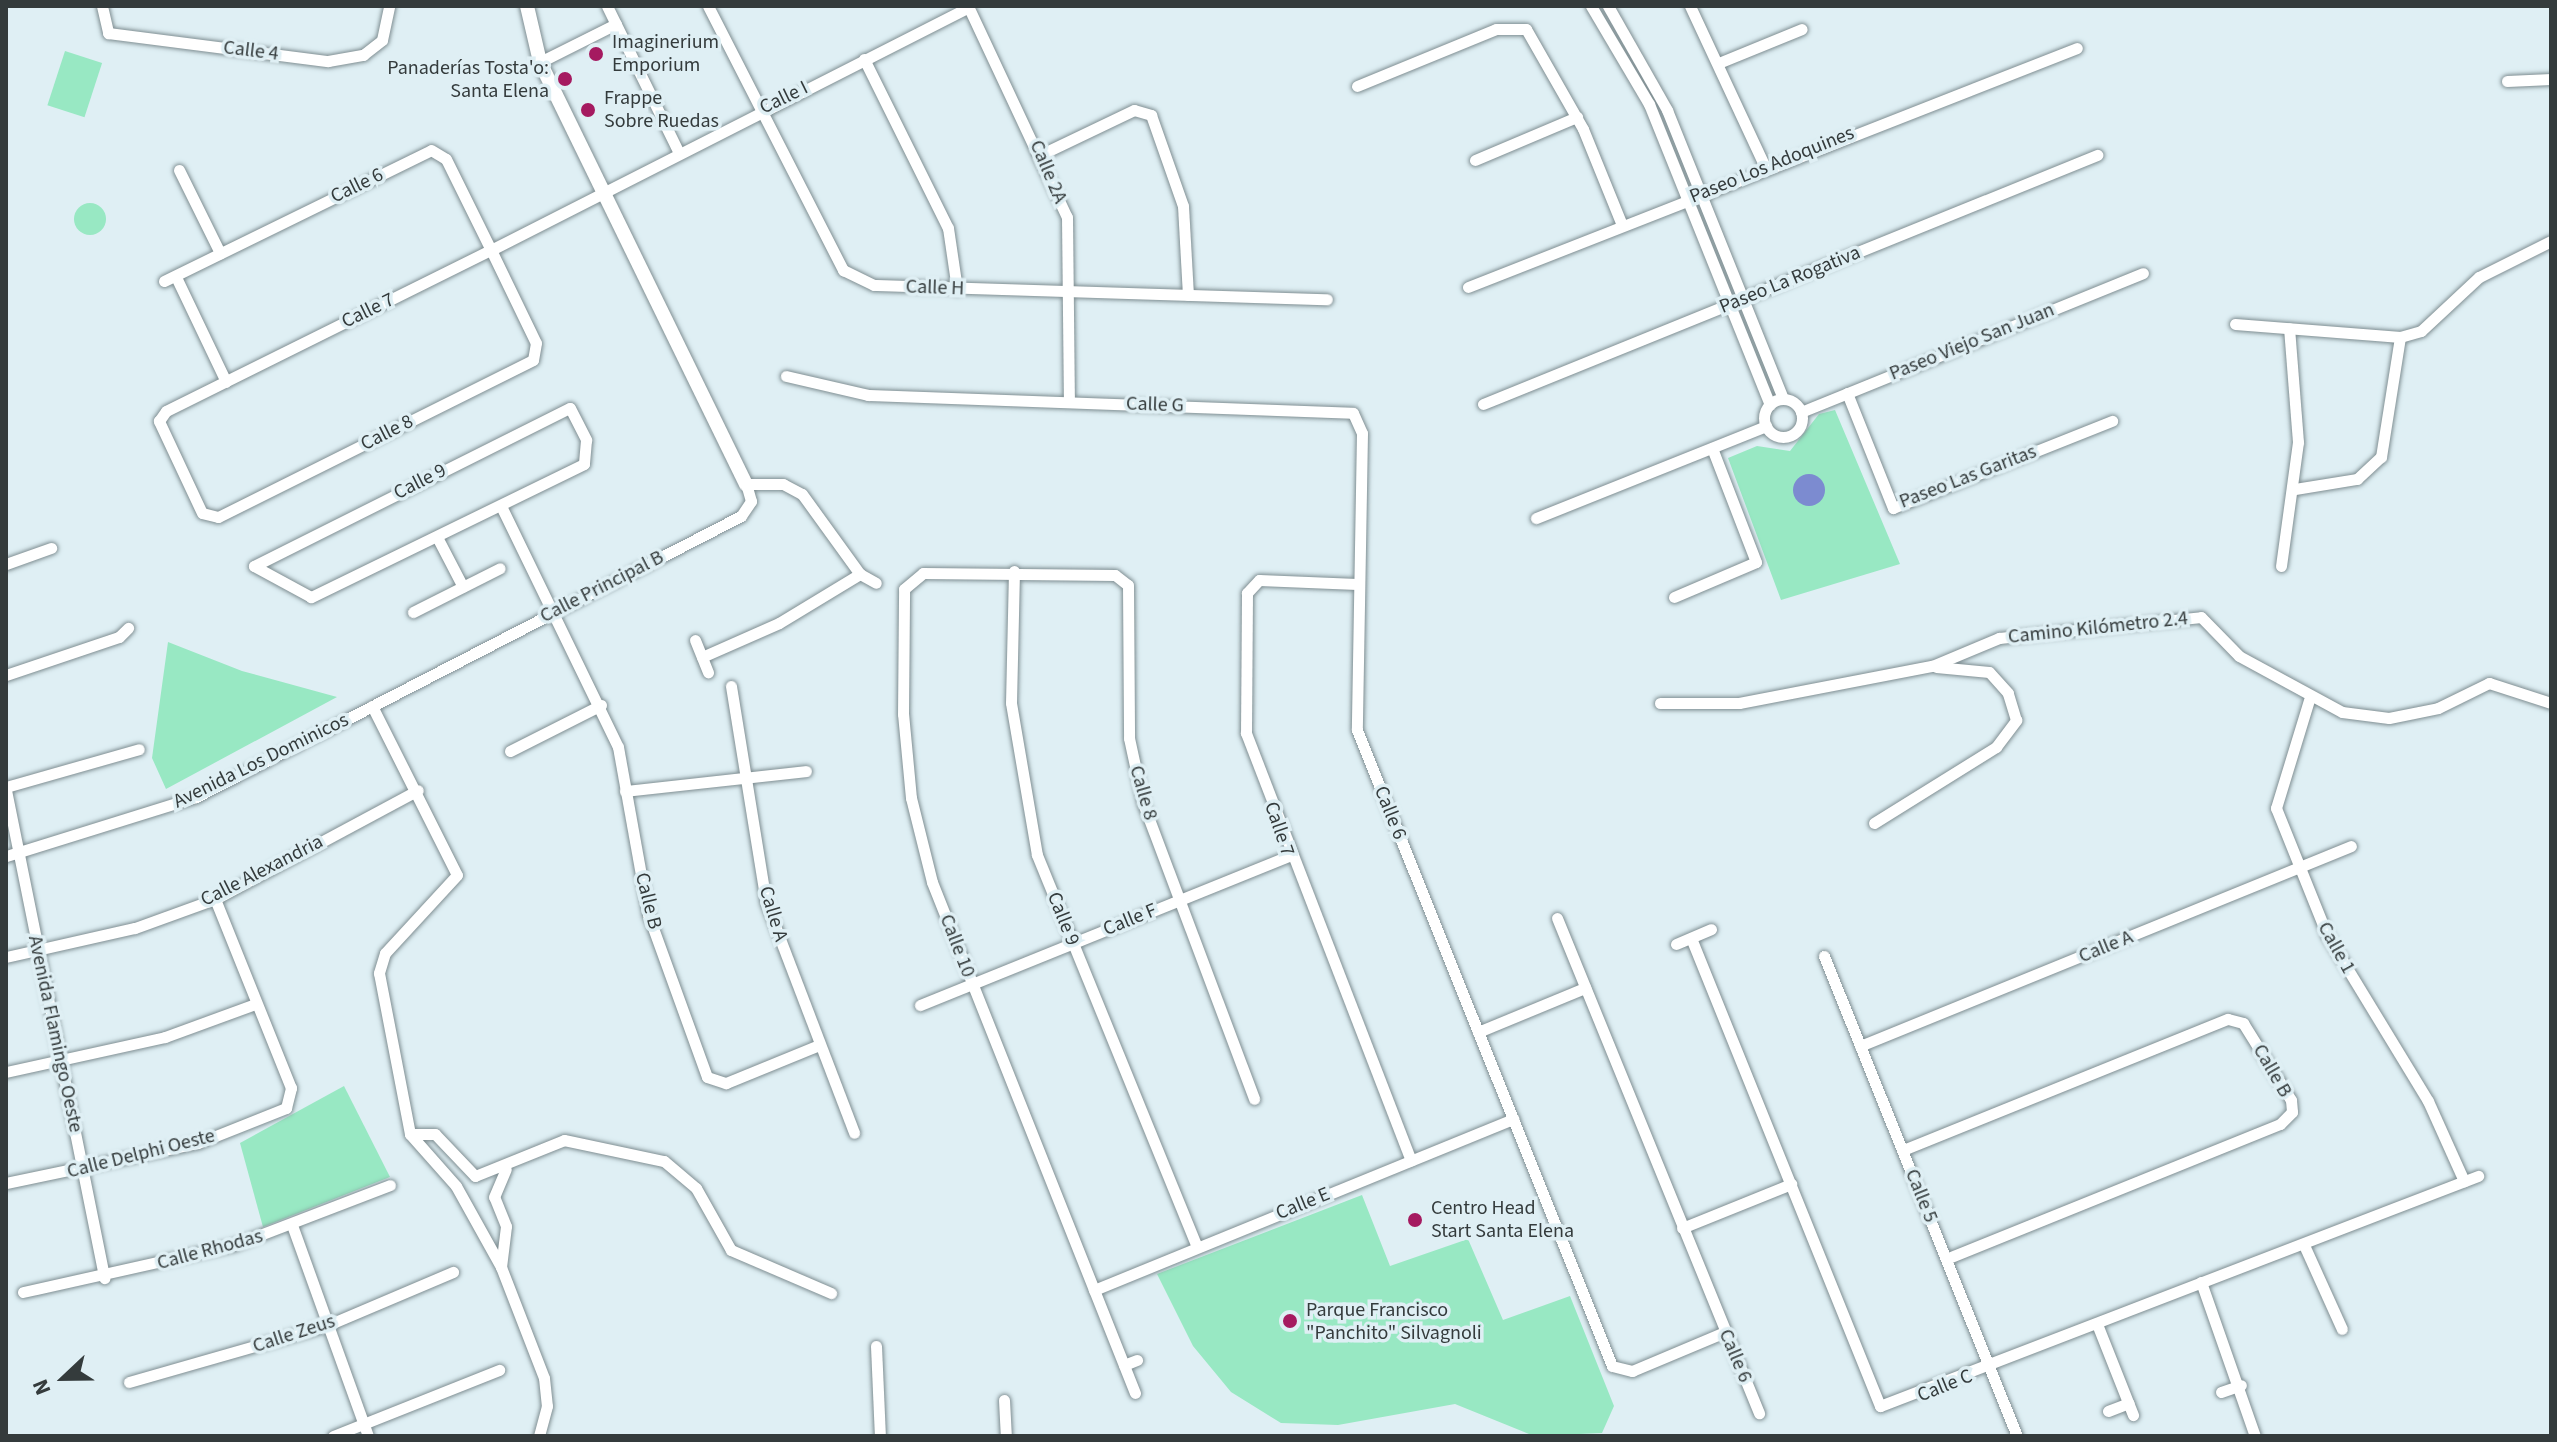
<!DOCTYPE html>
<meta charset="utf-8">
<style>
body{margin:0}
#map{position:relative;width:2557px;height:1442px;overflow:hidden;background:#dfeff4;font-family:"Source Sans 3",sans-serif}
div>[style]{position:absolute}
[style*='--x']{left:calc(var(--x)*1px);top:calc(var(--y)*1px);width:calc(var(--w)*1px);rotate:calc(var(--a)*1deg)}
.green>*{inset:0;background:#98e8c3;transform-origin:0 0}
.round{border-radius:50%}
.water>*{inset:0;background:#7c8bd0}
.roads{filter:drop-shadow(0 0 2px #7f8e92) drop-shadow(0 0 2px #7f8e92)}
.street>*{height:11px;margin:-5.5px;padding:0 5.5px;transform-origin:5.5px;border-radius:5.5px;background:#fff}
.street>.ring{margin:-5.5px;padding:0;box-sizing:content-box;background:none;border:11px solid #fff;border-radius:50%}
.secondary>*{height:14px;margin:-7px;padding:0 7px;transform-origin:7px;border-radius:7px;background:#fff}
.dots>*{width:22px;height:22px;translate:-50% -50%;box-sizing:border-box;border:4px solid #dfeff4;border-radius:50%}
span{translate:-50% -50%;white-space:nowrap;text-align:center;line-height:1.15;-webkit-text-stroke:7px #dfeff4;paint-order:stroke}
.poi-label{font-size:20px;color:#343b3c}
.left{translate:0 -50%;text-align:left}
.right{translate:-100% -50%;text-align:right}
.street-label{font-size:20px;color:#343b3c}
.frame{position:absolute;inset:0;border:8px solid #343b3c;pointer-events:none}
.north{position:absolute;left:24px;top:1338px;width:80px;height:80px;-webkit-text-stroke:6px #dfeff4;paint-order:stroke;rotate:248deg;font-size:22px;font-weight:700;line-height:32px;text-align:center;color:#343b3c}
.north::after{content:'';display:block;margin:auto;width:28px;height:36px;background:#343b3c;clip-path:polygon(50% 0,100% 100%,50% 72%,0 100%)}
</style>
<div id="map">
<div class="green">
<i style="left:65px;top:51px;width:39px;height:57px;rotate:18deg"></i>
<i class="round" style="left:74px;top:203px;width:32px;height:32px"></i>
<i style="clip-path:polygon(1835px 410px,1900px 564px,1781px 600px,1728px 458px,1757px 446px,1790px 451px,1819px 414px)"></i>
<i style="clip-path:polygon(168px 642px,242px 671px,337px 697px,166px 789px,152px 758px)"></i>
<i style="clip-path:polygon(344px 1086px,390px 1177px,263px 1227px,240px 1143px)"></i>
<i style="clip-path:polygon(1362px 1195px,1390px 1266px,1468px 1239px,1503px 1320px,1570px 1296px,1614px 1406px,1602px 1433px,1534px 1436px,1455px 1404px,1338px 1425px,1281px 1423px,1231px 1392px,1193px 1346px,1157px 1274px)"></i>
</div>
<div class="water">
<i class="round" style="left:1793px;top:474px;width:32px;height:32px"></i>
</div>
<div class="roads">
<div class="street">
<i style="--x:102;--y:6;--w:28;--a:77"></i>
<i style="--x:108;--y:33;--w:222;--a:7.3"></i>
<i style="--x:328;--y:61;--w:36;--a:-10"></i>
<i style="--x:363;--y:55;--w:24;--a:-38"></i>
<i style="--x:382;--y:40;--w:35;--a:-78"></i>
<i style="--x:607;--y:6;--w:161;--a:63.9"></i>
<i style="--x:708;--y:6;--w:297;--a:62.9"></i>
<i style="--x:843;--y:270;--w:34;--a:26"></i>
<i style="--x:874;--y:285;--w:453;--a:1.8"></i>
<i style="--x:968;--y:6;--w:233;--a:64.9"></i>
<i style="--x:1067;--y:217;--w:184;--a:89.4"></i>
<i style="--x:1591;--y:6;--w:114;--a:59.4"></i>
<i style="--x:1649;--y:104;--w:324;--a:68.1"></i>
<i style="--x:1608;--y:6;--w:120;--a:60.4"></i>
<i style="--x:1667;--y:110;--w:311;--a:68.1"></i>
<i style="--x:1690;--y:6;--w:178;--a:65"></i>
<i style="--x:864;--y:59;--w:189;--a:63.6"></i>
<i style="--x:948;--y:228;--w:62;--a:81.6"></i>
<i style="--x:540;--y:62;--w:85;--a:-26.6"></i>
<i style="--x:1721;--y:62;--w:87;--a:-22.2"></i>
<i style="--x:2507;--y:81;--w:44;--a:-2.6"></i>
<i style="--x:1357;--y:86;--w:150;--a:-22.3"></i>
<i style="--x:1496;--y:29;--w:30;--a:0"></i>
<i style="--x:1526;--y:29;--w:115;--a:60.3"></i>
<i style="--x:1583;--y:129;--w:104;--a:67.9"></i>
<i style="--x:1042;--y:154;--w:102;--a:-25.6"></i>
<i style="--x:1134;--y:110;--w:18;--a:16"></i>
<i style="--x:1151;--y:115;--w:96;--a:70.6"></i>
<i style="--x:1183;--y:206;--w:89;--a:86.8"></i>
<i style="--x:1475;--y:160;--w:111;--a:-22.9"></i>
<i style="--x:179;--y:170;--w:93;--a:63.7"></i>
<i style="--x:176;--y:277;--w:116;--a:64.5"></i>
<i style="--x:164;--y:281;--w:297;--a:-26.1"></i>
<i style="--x:431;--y:150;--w:17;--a:31"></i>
<i style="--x:446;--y:159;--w:102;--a:63.7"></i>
<i style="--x:491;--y:250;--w:103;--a:64.2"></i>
<i style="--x:536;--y:343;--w:17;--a:100"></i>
<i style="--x:533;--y:360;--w:352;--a:153.5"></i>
<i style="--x:218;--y:517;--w:16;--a:-166"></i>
<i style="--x:202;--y:513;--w:102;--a:-115.1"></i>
<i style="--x:159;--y:421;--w:12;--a:-55"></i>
<i style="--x:166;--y:411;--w:363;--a:-26.4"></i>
<i style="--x:491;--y:250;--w:536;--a:-26.95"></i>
<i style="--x:1468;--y:287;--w:654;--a:-21.43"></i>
<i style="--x:2235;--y:324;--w:166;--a:4.5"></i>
<i style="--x:2400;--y:337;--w:22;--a:-16"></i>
<i style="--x:2421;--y:331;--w:79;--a:-43"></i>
<i style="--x:2479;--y:277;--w:80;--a:-26.6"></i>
<i style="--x:786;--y:376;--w:84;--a:13"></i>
<i style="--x:868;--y:395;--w:485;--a:2.1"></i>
<i style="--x:1353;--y:413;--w:22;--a:66"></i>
<i style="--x:1362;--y:433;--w:297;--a:91"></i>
<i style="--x:1357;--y:730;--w:685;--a:68.15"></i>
<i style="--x:1612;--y:1366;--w:21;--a:14"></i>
<i style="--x:1632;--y:1371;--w:101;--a:-22.8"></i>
<i style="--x:1847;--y:393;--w:124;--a:68.2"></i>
<i style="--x:1893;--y:508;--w:236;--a:-21.7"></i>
<i class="ring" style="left:1764px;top:399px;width:27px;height:27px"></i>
<i style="--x:1483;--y:404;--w:663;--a:-22.07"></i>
<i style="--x:570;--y:408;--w:36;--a:63"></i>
<i style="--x:586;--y:440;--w:24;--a:95"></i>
<i style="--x:584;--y:464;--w:304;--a:154"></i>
<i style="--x:311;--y:597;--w:65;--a:-151.5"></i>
<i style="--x:254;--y:566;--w:353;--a:-26.6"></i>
<i style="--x:1801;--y:412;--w:369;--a:-22.1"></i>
<i style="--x:2295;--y:489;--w:63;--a:-9.2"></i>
<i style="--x:2357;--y:479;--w:33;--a:-43"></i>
<i style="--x:2381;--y:457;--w:121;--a:-81"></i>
<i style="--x:501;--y:506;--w:268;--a:64.1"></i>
<i style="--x:618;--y:747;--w:170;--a:79.8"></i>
<i style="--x:648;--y:914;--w:173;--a:70.1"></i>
<i style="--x:707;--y:1077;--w:20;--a:18"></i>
<i style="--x:726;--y:1083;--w:100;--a:-22.2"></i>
<i style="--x:1536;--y:518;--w:248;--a:-21.8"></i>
<i style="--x:437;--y:537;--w:56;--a:62.5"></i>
<i style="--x:6;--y:564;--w:48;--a:-19.6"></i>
<i style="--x:2281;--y:566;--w:125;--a:-82.2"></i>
<i style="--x:2298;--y:442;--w:114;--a:-94.5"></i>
<i style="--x:1014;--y:571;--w:132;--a:91.3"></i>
<i style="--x:1011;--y:703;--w:154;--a:80.3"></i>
<i style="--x:1037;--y:855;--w:423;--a:67.8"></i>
<i style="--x:1357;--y:584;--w:98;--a:-177.7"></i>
<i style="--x:1259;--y:580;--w:18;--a:133"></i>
<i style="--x:1247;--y:593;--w:140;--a:90.4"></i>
<i style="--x:1246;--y:733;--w:458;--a:68.9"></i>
<i style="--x:1674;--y:597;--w:89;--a:-23.1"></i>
<i style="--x:1756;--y:562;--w:122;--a:-111.1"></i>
<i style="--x:413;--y:612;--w:97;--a:-26.8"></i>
<i style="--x:695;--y:640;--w:35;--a:68"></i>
<i style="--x:702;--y:657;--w:84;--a:-23.8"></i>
<i style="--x:779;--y:623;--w:95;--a:-31.2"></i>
<i style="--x:6;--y:675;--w:119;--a:-18.6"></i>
<i style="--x:119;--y:637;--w:13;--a:-45"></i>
<i style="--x:731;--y:686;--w:219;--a:80.8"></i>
<i style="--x:766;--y:902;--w:247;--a:69.1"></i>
<i style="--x:2309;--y:700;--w:113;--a:107"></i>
<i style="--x:2276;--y:808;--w:137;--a:68.1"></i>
<i style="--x:2327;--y:935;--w:194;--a:58.7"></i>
<i style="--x:2428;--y:1101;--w:88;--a:65.8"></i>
<i style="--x:1660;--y:703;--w:79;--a:0"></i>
<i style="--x:1739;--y:703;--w:197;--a:-10.9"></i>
<i style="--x:1932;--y:666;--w:73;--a:-22.7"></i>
<i style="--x:1999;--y:638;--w:203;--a:-5.9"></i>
<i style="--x:2201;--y:617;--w:54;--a:45.7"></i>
<i style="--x:2239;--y:656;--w:117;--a:28.5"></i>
<i style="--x:2342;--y:712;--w:47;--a:7.3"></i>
<i style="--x:2389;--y:718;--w:50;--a:-11.5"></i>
<i style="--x:2438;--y:708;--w:57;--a:-26.1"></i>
<i style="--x:2489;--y:683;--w:65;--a:17.9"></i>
<i style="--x:372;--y:706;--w:189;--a:63.3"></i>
<i style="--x:457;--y:875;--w:106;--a:132.7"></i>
<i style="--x:385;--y:953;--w:21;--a:107"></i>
<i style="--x:379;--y:973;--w:164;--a:79.1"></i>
<i style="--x:410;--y:1134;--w:69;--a:48.5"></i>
<i style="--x:456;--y:1186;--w:93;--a:60.9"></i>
<i style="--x:501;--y:1267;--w:119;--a:68.8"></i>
<i style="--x:544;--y:1378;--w:28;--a:84"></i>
<i style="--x:547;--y:1406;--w:31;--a:105"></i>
<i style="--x:510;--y:751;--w:102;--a:-26.8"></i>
<i style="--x:6;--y:787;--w:138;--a:-15.9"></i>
<i style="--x:6;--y:790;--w:498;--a:78.6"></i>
<i style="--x:625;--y:791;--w:182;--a:-6.3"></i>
<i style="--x:1874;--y:823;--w:144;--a:-31.9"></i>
<i style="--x:1996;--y:747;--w:34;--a:-53"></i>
<i style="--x:2016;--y:720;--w:28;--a:-107"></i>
<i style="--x:2008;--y:693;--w:28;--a:-132"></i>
<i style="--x:1989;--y:672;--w:53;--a:-174.6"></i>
<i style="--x:6;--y:856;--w:199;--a:-17.3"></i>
<i style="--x:196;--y:797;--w:613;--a:-27.28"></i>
<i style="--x:741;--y:516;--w:18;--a:-56"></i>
<i style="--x:751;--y:501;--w:18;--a:-106"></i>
<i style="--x:746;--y:484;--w:37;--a:0"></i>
<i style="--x:783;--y:484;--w:21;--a:28"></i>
<i style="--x:802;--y:494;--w:99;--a:54.1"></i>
<i style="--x:860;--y:574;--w:18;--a:29"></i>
<i style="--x:1557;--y:918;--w:535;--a:67.8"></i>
<i style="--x:1691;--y:938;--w:505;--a:68.01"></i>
<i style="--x:1880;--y:1406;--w:641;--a:-21.04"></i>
<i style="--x:1676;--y:944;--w:38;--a:-23"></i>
<i style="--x:1824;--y:956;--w:517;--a:68.1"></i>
<i style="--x:6;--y:957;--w:132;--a:-12.7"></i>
<i style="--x:135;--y:928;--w:85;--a:-19.9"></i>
<i style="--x:215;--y:899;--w:230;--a:-28.2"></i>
<i style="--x:920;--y:1005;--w:397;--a:-22"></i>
<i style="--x:1478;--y:1032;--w:116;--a:-22.4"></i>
<i style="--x:1860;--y:1046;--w:530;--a:-22.16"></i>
<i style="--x:6;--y:1072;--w:163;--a:-12.4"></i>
<i style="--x:165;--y:1037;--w:96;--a:-20.1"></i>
<i style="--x:410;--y:1134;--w:25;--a:0"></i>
<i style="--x:435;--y:1134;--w:58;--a:46.4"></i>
<i style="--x:475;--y:1176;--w:96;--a:-22"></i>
<i style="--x:564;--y:1140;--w:102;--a:11.9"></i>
<i style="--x:664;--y:1161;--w:42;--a:40.2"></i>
<i style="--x:696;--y:1188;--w:71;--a:60.6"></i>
<i style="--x:731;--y:1250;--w:109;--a:23.3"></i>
<i style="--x:1903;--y:1150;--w:350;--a:-22"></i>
<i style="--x:2228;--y:1019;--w:16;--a:15"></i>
<i style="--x:2243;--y:1023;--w:91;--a:58.1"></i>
<i style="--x:2291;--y:1100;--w:12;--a:85"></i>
<i style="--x:2292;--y:1112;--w:17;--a:135"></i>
<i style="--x:2280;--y:1124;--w:360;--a:158"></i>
<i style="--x:6;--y:1183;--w:196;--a:-11.8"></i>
<i style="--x:198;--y:1143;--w:95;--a:-21.7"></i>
<i style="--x:286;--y:1108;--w:21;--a:-76"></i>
<i style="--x:291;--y:1088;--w:204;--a:-111.9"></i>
<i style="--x:292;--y:1225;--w:224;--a:70.2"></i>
<i style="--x:1682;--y:1228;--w:118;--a:-22"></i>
<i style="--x:2304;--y:1245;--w:92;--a:65.7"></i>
<i style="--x:501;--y:1267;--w:41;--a:-83"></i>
<i style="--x:506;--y:1226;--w:31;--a:-112"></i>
<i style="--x:494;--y:1197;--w:30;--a:-67"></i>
<i style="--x:2201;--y:1282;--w:163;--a:70.7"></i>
<i style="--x:1094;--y:1290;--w:453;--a:-22.2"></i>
<i style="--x:23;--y:1292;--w:216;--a:-12.6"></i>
<i style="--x:234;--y:1245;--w:167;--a:-21"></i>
<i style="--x:2097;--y:1324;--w:98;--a:68.4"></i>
<i style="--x:876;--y:1346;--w:90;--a:87.5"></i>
<i style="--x:1124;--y:1365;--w:14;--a:-21"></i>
<i style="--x:129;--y:1382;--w:207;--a:-16"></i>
<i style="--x:328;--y:1325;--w:136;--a:-23"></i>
<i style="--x:2221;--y:1392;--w:21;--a:-19"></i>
<i style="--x:1135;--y:1393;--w:550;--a:-111.67"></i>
<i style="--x:932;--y:882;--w:87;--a:-104"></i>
<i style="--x:911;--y:798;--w:84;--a:-95.4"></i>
<i style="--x:903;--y:714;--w:125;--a:-89.5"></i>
<i style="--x:904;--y:589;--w:25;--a:-40"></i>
<i style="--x:923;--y:573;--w:192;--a:0.6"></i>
<i style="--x:1115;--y:575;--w:16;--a:38"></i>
<i style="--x:1128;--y:585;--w:153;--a:89.6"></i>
<i style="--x:1129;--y:738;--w:66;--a:77.8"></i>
<i style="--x:1143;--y:803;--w:316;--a:69.4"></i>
<i style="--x:1004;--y:1400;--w:36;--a:87"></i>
<i style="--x:2108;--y:1411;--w:22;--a:-21"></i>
<i style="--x:333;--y:1436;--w:179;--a:-21.7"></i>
</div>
<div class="secondary">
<i style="--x:527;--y:6;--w:57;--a:76.9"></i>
<i style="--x:540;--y:62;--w:470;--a:64"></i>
</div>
</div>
<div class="dots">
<i style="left:596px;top:54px;background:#a51a60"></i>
<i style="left:565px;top:79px;background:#a51a60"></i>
<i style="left:588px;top:110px;background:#a51a60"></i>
<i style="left:1415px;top:1220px;background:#a51a60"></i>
<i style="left:1290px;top:1321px;background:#a51a60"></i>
</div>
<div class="poi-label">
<span class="left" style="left:612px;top:54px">Imaginerium<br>Emporium</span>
<span class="right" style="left:549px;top:80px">Panaderías Tosta'o:<br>Santa Elena</span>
<span class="left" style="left:604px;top:110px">Frappe<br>Sobre Ruedas</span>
<span class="left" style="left:1431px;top:1220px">Centro Head<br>Start Santa Elena</span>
<span class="left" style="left:1306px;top:1322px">Parque Francisco<br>"Panchito" Silvagnoli</span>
</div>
<div class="street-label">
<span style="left:251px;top:51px;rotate:7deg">Calle 4</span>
<span style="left:784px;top:98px;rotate:-26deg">Calle I</span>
<span style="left:1772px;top:165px;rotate:-22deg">Paseo Los Adoquines</span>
<span style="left:1048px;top:172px;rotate:67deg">Calle 2A</span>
<span style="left:357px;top:186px;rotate:-26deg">Calle 6</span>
<span style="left:1790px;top:280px;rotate:-22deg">Paseo La Rogativa</span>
<span style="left:935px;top:288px;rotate:2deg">Calle H</span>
<span style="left:368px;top:311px;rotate:-26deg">Calle 7</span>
<span style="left:1972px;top:342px;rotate:-22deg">Paseo Viejo San Juan</span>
<span style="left:1155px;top:405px;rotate:2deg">Calle G</span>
<span style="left:387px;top:433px;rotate:-27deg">Calle 8</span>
<span style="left:1968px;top:477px;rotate:-21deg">Paseo Las Garitas</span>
<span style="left:420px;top:482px;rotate:-27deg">Calle 9</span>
<span style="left:602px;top:587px;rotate:-27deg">Calle Principal B</span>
<span style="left:2098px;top:628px;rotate:-6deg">Camino Kilómetro 2.4</span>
<span style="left:261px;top:761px;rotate:-26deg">Avenida Los Dominicos</span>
<span style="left:1143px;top:793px;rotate:74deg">Calle 8</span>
<span style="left:1390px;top:813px;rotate:68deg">Calle 6</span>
<span style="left:1279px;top:829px;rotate:71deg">Calle 7</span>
<span style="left:262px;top:871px;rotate:-27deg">Calle Alexandria</span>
<span style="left:648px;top:901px;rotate:76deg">Calle B</span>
<span style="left:773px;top:914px;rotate:73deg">Calle A</span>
<span style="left:1063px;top:919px;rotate:68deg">Calle 9</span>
<span style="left:1130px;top:920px;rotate:-22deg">Calle F</span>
<span style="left:957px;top:946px;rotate:69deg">Calle 10</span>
<span style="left:2106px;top:947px;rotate:-22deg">Calle A</span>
<span style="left:2336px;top:948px;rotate:61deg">Calle 1</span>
<span style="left:55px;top:1034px;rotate:78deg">Avenida Flamingo Oeste</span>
<span style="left:2272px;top:1071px;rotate:60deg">Calle B</span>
<span style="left:141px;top:1154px;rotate:-14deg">Calle Delphi Oeste</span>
<span style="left:1921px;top:1196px;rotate:68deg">Calle 5</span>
<span style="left:1303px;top:1204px;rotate:-22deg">Calle E</span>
<span style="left:210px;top:1250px;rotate:-15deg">Calle Rhodas</span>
<span style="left:294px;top:1334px;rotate:-18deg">Calle Zeus</span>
<span style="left:1735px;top:1356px;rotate:67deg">Calle 6</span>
<span style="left:1945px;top:1386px;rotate:-22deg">Calle C</span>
</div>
<div class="frame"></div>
<div class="north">N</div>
</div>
